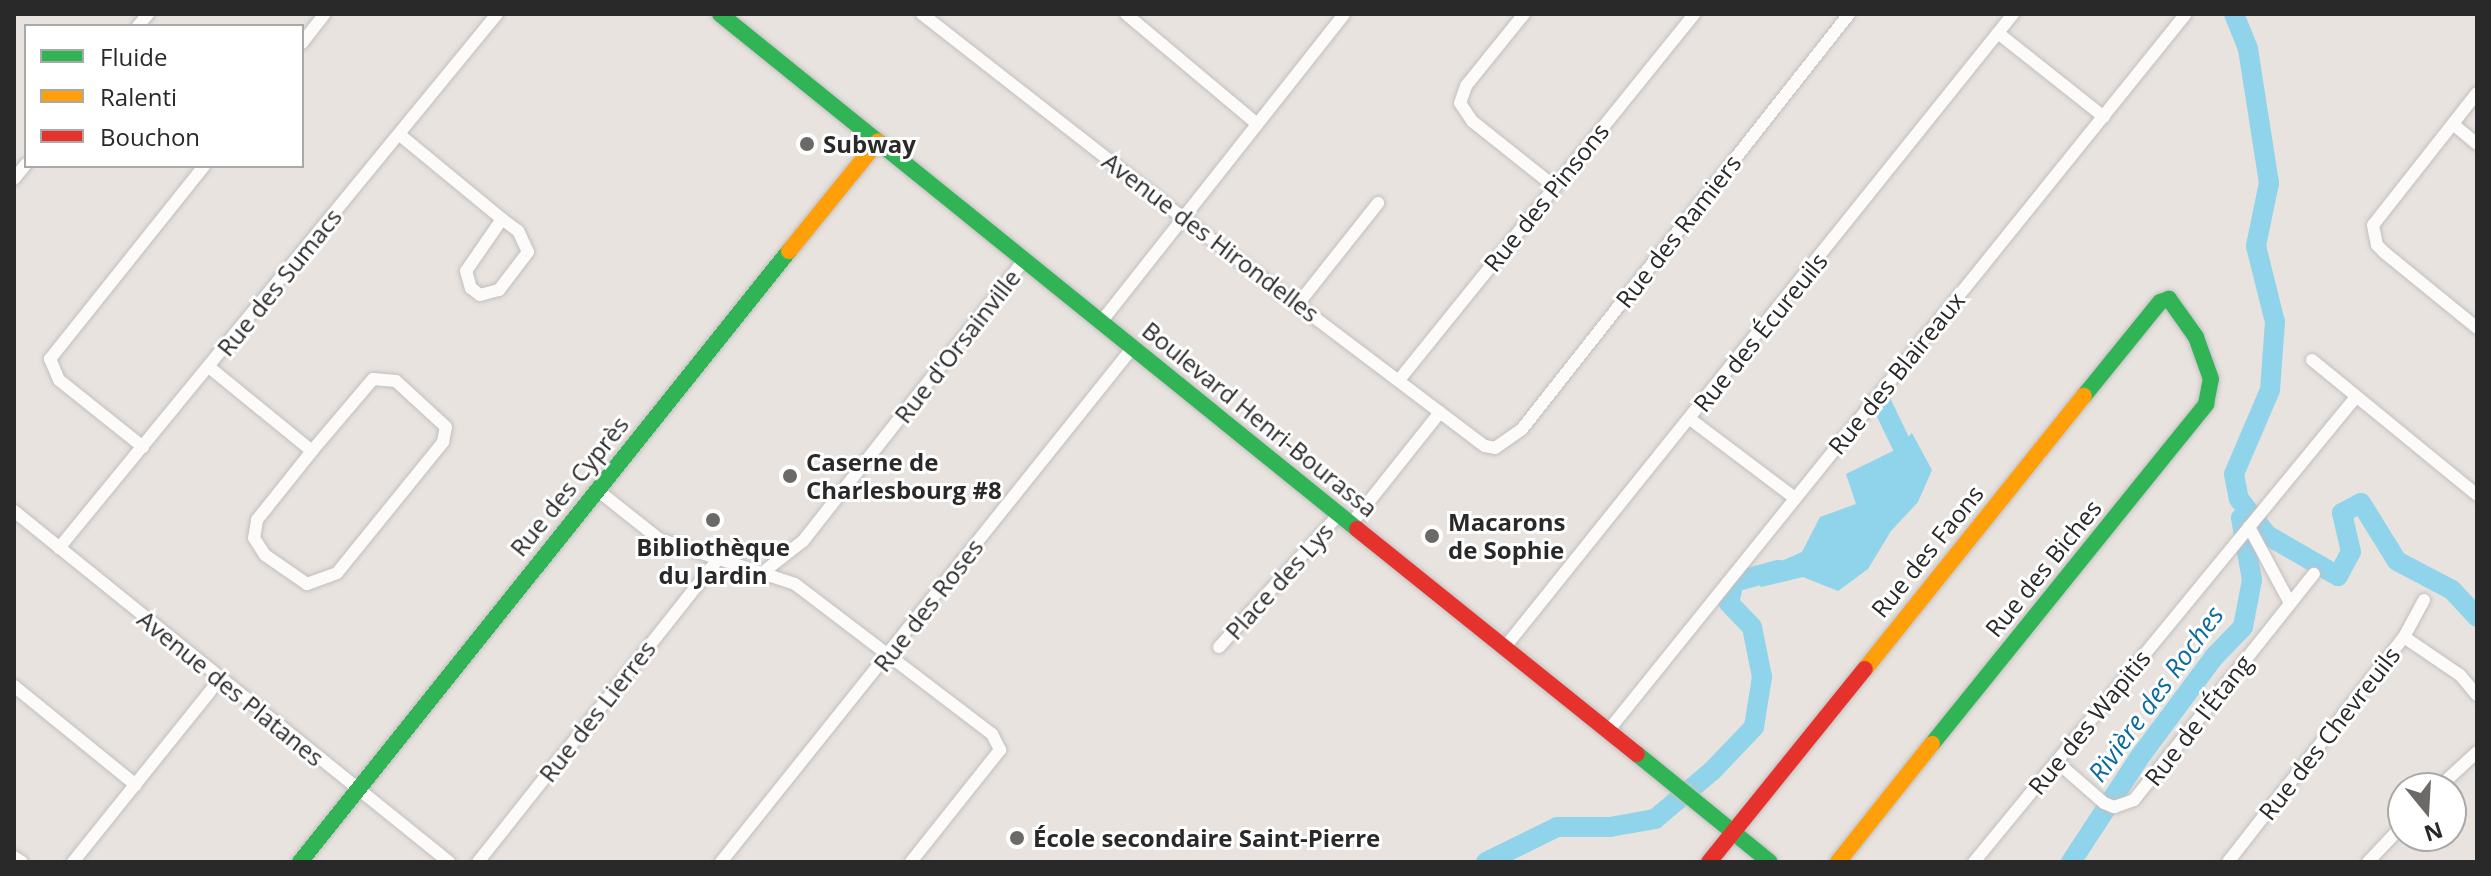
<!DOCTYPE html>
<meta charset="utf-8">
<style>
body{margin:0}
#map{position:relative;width:2491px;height:876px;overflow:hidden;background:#e8e3de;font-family:"Open Sans",sans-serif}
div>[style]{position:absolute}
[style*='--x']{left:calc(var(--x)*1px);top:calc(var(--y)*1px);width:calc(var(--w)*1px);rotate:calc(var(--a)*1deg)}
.water>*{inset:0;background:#90d4eb}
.river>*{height:20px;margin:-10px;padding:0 10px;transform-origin:10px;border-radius:10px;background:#90d4eb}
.roads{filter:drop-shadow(0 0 2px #c1bfc0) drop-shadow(0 0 2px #c1bfc0)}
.street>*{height:12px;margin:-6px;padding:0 6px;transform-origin:6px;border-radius:6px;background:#fcfbfa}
.fast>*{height:16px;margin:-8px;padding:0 8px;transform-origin:8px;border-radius:8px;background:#30b455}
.slow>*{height:16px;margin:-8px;padding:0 8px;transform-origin:8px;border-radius:8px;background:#ff9f0a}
.jam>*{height:16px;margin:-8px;padding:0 8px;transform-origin:8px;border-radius:8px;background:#e5322d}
.dots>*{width:22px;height:22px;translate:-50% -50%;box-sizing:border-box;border:4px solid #fff;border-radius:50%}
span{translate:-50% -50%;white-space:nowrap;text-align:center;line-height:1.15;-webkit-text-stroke:6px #fff;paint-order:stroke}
.poi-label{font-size:24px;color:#292929;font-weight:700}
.left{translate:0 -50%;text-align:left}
.street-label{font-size:24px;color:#292929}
.water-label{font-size:26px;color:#0a6b9c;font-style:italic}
.frame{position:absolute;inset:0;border:16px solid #292929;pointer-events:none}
.legend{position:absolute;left:24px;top:24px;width:280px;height:144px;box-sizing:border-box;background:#fff;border:2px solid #a9a9a9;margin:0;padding:10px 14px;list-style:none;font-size:24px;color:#292929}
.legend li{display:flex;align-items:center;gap:16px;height:40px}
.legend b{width:40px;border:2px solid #a9a9a9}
.north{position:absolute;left:2387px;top:772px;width:80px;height:80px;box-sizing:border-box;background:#fff;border:2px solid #a9a9a9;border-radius:50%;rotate:162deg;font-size:22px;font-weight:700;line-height:32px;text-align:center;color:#292929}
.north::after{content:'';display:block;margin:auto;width:28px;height:36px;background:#6c6a68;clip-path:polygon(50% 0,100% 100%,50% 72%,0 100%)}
</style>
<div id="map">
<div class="water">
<i style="clip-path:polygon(1912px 433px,1932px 470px,1918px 502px,1891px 531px,1868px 569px,1838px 591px,1803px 577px,1761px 587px,1752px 574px,1802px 552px,1820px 517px,1856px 504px,1846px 474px,1895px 450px)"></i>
</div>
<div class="river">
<i style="--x:2234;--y:14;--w:38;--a:68"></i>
<i style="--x:2248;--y:49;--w:136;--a:81.1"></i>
<i style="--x:2269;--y:183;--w:64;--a:101.7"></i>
<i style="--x:2256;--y:246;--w:78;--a:76"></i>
<i style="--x:2275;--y:322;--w:68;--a:94.2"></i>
<i style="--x:2270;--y:390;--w:91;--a:113.2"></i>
<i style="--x:2234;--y:474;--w:25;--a:79"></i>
<i style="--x:2239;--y:499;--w:46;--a:52.1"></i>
<i style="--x:2267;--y:535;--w:82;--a:30"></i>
<i style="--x:2338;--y:576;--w:27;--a:-62"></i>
<i style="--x:2351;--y:552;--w:40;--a:-103"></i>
<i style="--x:2342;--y:513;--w:21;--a:-28"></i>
<i style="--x:2361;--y:503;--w:68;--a:58.2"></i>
<i style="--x:2397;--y:561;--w:62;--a:27.8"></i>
<i style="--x:2452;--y:590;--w:37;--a:47"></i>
<i style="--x:1880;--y:400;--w:58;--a:64.3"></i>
<i style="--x:1905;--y:452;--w:15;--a:110"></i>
<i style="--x:1486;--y:862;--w:79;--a:-26.2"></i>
<i style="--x:1557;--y:827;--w:53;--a:0"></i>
<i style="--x:1610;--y:827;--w:46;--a:-10.1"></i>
<i style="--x:1655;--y:819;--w:75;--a:-40.1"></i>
<i style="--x:1712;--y:771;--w:61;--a:-46.3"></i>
<i style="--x:1754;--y:727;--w:51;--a:-80.9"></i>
<i style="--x:1762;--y:677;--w:51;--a:-101.3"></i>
<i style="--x:1752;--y:627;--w:33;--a:-134"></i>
<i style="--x:1729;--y:603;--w:22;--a:-77"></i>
<i style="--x:1734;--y:582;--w:46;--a:-15.3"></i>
<i style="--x:2071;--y:862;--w:124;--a:-56.8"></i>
<i style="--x:2139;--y:758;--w:126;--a:-53.4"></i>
<i style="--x:2214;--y:657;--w:42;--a:-46"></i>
<i style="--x:2243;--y:627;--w:48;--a:-79.2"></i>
<i style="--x:2252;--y:580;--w:63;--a:-100.1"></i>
</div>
<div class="roads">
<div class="street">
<i style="--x:922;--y:14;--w:331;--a:38"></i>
<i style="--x:1183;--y:218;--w:378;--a:37.1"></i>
<i style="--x:1485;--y:446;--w:10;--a:11"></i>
<i style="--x:1495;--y:448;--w:33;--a:-35"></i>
<i style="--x:1522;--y:429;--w:528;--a:-51.76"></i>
<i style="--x:1126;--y:14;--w:171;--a:40"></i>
<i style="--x:1524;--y:14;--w:92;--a:128.9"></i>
<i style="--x:1466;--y:86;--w:18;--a:109"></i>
<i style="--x:1460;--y:103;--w:22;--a:56"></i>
<i style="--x:1472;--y:121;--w:106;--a:38.5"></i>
<i style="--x:138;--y:26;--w:16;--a:-50"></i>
<i style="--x:1998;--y:33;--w:135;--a:38.4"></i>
<i style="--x:302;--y:43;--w:37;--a:-52"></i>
<i style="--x:2477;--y:93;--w:168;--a:128.2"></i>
<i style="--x:2373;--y:225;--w:20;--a:79"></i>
<i style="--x:2377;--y:245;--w:11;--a:45"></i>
<i style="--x:2385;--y:253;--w:119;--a:39.2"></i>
<i style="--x:2453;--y:124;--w:31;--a:40"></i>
<i style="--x:400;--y:135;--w:132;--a:39.5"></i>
<i style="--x:502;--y:219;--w:63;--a:124.7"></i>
<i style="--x:466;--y:271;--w:18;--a:74"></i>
<i style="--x:471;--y:288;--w:11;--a:38"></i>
<i style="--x:480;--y:295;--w:20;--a:-15"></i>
<i style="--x:499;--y:290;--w:48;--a:-52.7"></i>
<i style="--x:528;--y:252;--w:23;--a:-115"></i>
<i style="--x:518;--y:231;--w:20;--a:-143"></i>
<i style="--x:14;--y:179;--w:19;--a:-51"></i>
<i style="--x:1298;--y:304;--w:129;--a:-51.6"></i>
<i style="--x:1101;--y:322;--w:392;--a:-51.7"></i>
<i style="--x:2312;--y:360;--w:213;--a:39.3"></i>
<i style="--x:209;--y:367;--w:133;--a:39.2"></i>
<i style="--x:312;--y:451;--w:88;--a:128.6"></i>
<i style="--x:257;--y:520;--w:18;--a:99"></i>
<i style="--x:254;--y:538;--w:20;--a:57"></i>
<i style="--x:265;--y:555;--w:51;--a:34.6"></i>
<i style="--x:307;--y:584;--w:32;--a:-20"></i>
<i style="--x:337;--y:573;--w:169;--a:-51"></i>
<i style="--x:443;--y:442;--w:15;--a:-79"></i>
<i style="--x:446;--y:427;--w:68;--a:-137.4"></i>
<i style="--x:396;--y:381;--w:23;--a:-175"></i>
<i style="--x:373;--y:379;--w:94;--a:130.3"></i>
<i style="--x:1399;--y:380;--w:470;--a:-51.1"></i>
<i style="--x:1690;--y:419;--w:131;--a:37"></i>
<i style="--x:143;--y:447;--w:107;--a:-141.4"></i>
<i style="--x:59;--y:380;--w:23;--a:-113"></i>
<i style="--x:50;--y:359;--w:247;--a:-51.4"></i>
<i style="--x:596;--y:489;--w:80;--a:38.4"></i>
<i style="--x:659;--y:539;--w:143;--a:18.3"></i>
<i style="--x:795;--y:584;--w:248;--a:37.3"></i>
<i style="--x:992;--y:734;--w:18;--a:63"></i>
<i style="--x:1000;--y:750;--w:143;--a:128.5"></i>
<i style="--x:14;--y:511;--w:559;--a:38.9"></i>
<i style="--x:1351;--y:524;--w:143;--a:-51.5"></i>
<i style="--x:2249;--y:527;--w:86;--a:61.7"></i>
<i style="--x:59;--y:548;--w:691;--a:-50.64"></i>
<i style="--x:762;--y:573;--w:52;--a:-38"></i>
<i style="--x:803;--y:541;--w:357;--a:-51.8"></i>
<i style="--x:2404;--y:637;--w:68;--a:34.2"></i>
<i style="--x:2460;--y:675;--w:26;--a:50"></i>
<i style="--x:1219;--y:647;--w:179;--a:-47.9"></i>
<i style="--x:1505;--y:647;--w:812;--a:-51.25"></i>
<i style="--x:14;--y:686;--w:157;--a:39.1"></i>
<i style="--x:1608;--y:731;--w:920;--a:-51.14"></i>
<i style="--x:2057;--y:762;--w:62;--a:41.1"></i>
<i style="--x:2104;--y:803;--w:11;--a:22"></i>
<i style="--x:2114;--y:807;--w:21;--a:-19"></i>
<i style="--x:2134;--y:800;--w:289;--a:-51.5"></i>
<i style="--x:2438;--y:788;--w:53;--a:-42.7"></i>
<i style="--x:14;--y:857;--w:9;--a:32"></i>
<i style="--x:73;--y:862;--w:235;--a:-51.2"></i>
<i style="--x:478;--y:862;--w:385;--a:-51.6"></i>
<i style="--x:721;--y:862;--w:660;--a:-51.34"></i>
<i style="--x:1974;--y:862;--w:602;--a:-50.6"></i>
<i style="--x:2228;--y:862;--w:286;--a:-52"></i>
<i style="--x:2404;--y:637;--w:42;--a:-61.6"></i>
<i style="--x:2368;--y:862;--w:51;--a:-46.6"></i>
</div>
<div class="fast">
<i style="--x:720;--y:14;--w:819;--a:38.95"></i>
<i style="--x:1932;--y:744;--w:437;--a:-51.1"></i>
<i style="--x:2206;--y:404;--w:25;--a:-79"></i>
<i style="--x:2211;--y:379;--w:45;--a:-109.7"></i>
<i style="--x:2196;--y:337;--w:47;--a:-125.4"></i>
<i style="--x:2169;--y:299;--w:9;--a:162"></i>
<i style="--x:2160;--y:302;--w:121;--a:129"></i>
<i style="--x:1637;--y:754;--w:171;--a:39.1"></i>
<i style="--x:300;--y:862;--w:783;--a:-51.33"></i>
</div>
<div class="slow">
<i style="--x:789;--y:251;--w:141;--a:-51"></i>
<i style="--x:1865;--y:669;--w:350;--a:-51.3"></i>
<i style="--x:1838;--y:862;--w:151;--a:-51.5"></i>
</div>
<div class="jam">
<i style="--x:1357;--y:529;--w:359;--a:38.8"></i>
<i style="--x:1709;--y:862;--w:248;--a:-51.1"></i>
</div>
</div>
<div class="dots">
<i style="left:807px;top:144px;background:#6c6a68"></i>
<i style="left:790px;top:476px;background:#6c6a68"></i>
<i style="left:713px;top:520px;background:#6c6a68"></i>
<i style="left:1432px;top:536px;background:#6c6a68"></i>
<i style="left:1017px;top:838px;background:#6c6a68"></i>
</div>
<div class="poi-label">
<span class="left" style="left:823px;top:144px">Subway</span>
<span class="left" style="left:806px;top:476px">Caserne de<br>Charlesbourg #8</span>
<span class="left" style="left:1448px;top:536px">Macarons<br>de Sophie</span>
<span style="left:713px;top:561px">Bibliothèque<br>du Jardin</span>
<span class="left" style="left:1033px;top:838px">École secondaire Saint-Pierre</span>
</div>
<div class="street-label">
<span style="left:1546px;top:197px;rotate:-51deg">Rue des Pinsons</span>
<span style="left:1678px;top:231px;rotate:-52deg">Rue des Ramiers</span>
<span style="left:1211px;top:237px;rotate:37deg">Avenue des Hirondelles</span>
<span style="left:279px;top:282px;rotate:-51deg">Rue des Sumacs</span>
<span style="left:1760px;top:332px;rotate:-51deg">Rue des Écureuils</span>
<span style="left:957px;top:346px;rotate:-52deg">Rue d'Orsainville</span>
<span style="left:1896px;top:373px;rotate:-51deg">Rue des Blaireaux</span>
<span style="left:1260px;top:419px;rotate:39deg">Boulevard Henri-Bourassa</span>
<span style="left:569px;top:486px;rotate:-51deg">Rue des Cyprès</span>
<span style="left:1927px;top:551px;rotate:-51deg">Rue des Faons</span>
<span style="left:2043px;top:568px;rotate:-51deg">Rue des Biches</span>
<span style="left:1279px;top:581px;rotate:-48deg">Place des Lys</span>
<span style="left:928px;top:605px;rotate:-52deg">Rue des Roses</span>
<span style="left:231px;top:688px;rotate:39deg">Avenue des Platanes</span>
<span style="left:597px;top:711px;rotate:-52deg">Rue des Lierres</span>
<span style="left:2198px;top:720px;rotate:-52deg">Rue de l'Étang</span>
<span style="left:2089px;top:722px;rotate:-51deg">Rue des Wapitis</span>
<span style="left:2329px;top:733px;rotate:-52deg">Rue des Chevreuils</span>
</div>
<div class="water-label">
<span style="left:2156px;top:694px;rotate:-54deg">Rivière des Roches</span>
</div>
<div class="frame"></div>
<ul class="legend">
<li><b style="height:10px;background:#30b455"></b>Fluide</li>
<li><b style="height:10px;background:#ff9f0a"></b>Ralenti</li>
<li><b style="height:10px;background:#e5322d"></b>Bouchon</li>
</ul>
<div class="north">N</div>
</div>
